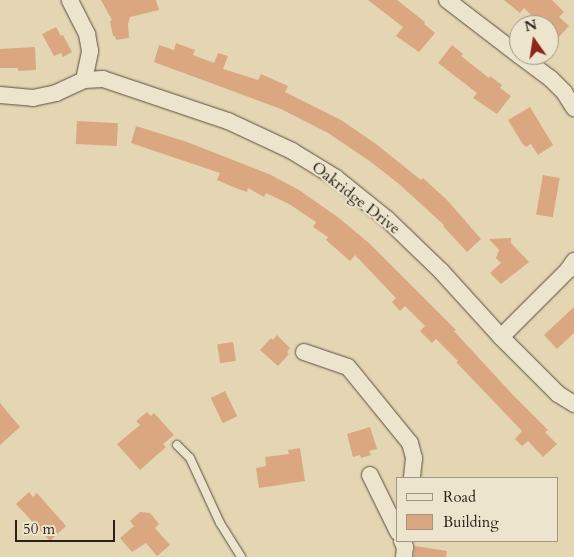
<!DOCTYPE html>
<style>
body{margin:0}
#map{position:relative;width:574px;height:557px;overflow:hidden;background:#e4d6b2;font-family:Cardo,serif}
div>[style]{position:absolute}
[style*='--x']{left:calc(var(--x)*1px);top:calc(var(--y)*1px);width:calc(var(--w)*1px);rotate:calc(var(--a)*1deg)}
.building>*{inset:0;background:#daa780;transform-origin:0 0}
.roads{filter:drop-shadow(0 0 1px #594e40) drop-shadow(0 0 1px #594e40)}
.lane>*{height:8px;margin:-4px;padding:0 4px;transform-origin:4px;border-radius:4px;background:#ede4cd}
.street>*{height:16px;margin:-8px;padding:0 8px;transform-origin:8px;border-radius:8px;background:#ede4cd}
span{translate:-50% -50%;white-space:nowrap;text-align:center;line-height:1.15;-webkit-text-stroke:4px #ede4cd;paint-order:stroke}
.street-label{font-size:16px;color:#2b201a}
.legend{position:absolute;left:396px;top:477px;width:162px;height:65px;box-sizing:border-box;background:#ede4cd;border:1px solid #9f9685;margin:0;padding:6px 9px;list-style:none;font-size:15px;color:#2b201a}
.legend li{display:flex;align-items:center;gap:10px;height:25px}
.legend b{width:25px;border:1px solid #9f9685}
.north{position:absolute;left:509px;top:15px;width:50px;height:50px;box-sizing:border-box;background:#ede4cd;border:1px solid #9f9685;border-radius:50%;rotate:347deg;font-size:14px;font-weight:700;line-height:20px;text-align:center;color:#2b201a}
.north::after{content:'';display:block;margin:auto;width:18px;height:22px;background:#8f2418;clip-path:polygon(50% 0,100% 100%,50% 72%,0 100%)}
.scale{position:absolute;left:15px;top:520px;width:100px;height:22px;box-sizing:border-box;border:2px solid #2b201a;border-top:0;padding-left:6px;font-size:15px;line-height:18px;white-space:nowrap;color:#2b201a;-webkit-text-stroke:4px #ede4cd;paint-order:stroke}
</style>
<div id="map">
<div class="building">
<i style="clip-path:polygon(101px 0,156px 0,159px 10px,130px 17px,128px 24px,129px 38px,116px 40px,115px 36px,113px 36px,110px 21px,112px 20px)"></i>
<i style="clip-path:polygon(368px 0,397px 0,425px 22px,424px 24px,435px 33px,419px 52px,396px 36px,403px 27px)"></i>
<i style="clip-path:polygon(504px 0,552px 0,564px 12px,559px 17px,569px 26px,556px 40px,549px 33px,549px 25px,541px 25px,524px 8px,520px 13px)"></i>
<i style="clip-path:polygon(56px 27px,61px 36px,63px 35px,72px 52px,63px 57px,61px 53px,54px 56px,42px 34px)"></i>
<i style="clip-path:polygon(176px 43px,195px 50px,193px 55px,214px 63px,218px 53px,228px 56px,223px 69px,258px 80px,261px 74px,288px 86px,285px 92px,341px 120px,376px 144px,421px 180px,423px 178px,447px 200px,481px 239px,467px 252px,443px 226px,444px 225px,399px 184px,371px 162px,328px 133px,281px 109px,154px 62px,159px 45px,174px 50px)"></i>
<i style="clip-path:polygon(452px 45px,463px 54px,461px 56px,489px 78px,490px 76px,502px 85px,500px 88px,511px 96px,497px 114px,473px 98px,477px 93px,438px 63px)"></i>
<i style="clip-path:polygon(35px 47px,36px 70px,18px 71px,18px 68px,0 68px,0 49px)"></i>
<i style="clip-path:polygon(530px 107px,553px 145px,538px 155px,531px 144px,526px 147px,522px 143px,508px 120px)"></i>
<i style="left:77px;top:121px;width:41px;height:23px;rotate:3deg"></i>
<i style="clip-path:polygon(136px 126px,187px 142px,269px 174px,299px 190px,339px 218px,369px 243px,456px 330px,454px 331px,512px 394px,548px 430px,545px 432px,557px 444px,543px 457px,528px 441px,522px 446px,515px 439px,522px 431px,456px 362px,458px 361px,436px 339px,432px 343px,420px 331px,425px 326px,405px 306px,400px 311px,392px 302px,396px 298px,355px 255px,350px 261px,326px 240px,328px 237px,313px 227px,316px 222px,289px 204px,266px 193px,264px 197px,248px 188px,247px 192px,233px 187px,217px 180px,220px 173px,131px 143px)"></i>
<i style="left:543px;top:175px;width:17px;height:40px;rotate:10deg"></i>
<i style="clip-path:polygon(511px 238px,511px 243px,529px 262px,501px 284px,490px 273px,501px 263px,496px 258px,499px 250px,489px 239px)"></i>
<i style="clip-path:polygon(574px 307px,574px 333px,557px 349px,544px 335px)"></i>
<i style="clip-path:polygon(277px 335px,290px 348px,287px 352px,289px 354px,278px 366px,260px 350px,271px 338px,273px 340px)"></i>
<i style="left:233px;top:342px;width:19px;height:16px;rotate:81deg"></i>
<i style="left:225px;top:391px;width:28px;height:16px;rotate:64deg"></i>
<i style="clip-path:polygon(0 403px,20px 427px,0 445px)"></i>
<i style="clip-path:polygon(147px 412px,151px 416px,154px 413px,174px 435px,163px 444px,166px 447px,140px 470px,117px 444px,140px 425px,136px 421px)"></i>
<i style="clip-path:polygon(370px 427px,377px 449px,369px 451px,371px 455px,361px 458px,360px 455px,353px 457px,347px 434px)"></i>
<i style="clip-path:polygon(300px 448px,305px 481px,259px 488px,256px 468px,266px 466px,265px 457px,289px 454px,288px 450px)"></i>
<i style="clip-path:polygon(29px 492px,33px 497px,37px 493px,66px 526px,50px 541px,16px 504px)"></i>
<i style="clip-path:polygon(140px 512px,150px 513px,159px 524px,155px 528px,170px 545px,157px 556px,146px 543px,132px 552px,120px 538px,134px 526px,130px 521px)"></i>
<i style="clip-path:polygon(415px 546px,447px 551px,446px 557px,414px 557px)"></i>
</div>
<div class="roads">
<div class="lane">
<i style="--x:177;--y:445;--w:18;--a:45"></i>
<i style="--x:190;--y:458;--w:72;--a:65.2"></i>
<i style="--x:220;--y:523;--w:40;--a:58"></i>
</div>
<div class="street">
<i style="--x:447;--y:0;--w:91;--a:37.4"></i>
<i style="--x:519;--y:55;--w:39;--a:37"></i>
<i style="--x:550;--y:78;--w:20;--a:45"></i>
<i style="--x:564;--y:92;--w:19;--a:58"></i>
<i style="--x:84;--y:80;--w:19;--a:-3"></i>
<i style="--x:103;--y:79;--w:132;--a:18.6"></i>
<i style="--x:228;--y:121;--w:71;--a:25.1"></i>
<i style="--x:292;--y:151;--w:52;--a:31.5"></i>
<i style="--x:336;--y:178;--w:65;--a:38.8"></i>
<i style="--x:387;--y:219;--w:75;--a:43.9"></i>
<i style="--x:441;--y:271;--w:89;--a:47.7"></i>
<i style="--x:501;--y:337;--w:81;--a:45"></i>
<i style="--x:558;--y:394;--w:19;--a:32"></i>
<i style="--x:0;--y:95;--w:33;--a:5"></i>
<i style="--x:33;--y:98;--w:24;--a:-12"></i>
<i style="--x:56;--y:93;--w:31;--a:-25"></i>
<i style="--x:84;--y:80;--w:30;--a:-78"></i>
<i style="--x:90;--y:51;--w:17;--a:-100"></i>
<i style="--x:87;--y:34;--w:38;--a:-117"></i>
<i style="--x:501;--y:337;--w:95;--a:-45"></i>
<i style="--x:568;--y:270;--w:11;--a:-56"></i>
<i style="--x:304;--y:352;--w:46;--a:18.8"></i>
<i style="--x:348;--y:367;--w:98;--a:50.8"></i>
<i style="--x:410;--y:443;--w:16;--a:75"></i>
<i style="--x:414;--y:458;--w:20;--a:96"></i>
<i style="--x:370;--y:475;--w:64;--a:63.8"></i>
<i style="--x:402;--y:541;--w:7;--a:63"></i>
<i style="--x:405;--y:547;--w:10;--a:96"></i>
</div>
</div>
<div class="street-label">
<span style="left:356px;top:198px;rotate:38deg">Oakridge Drive</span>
</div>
<ul class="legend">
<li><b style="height:6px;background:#ede4cd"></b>Road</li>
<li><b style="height:14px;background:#daa780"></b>Building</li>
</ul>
<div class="north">N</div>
<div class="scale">50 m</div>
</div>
